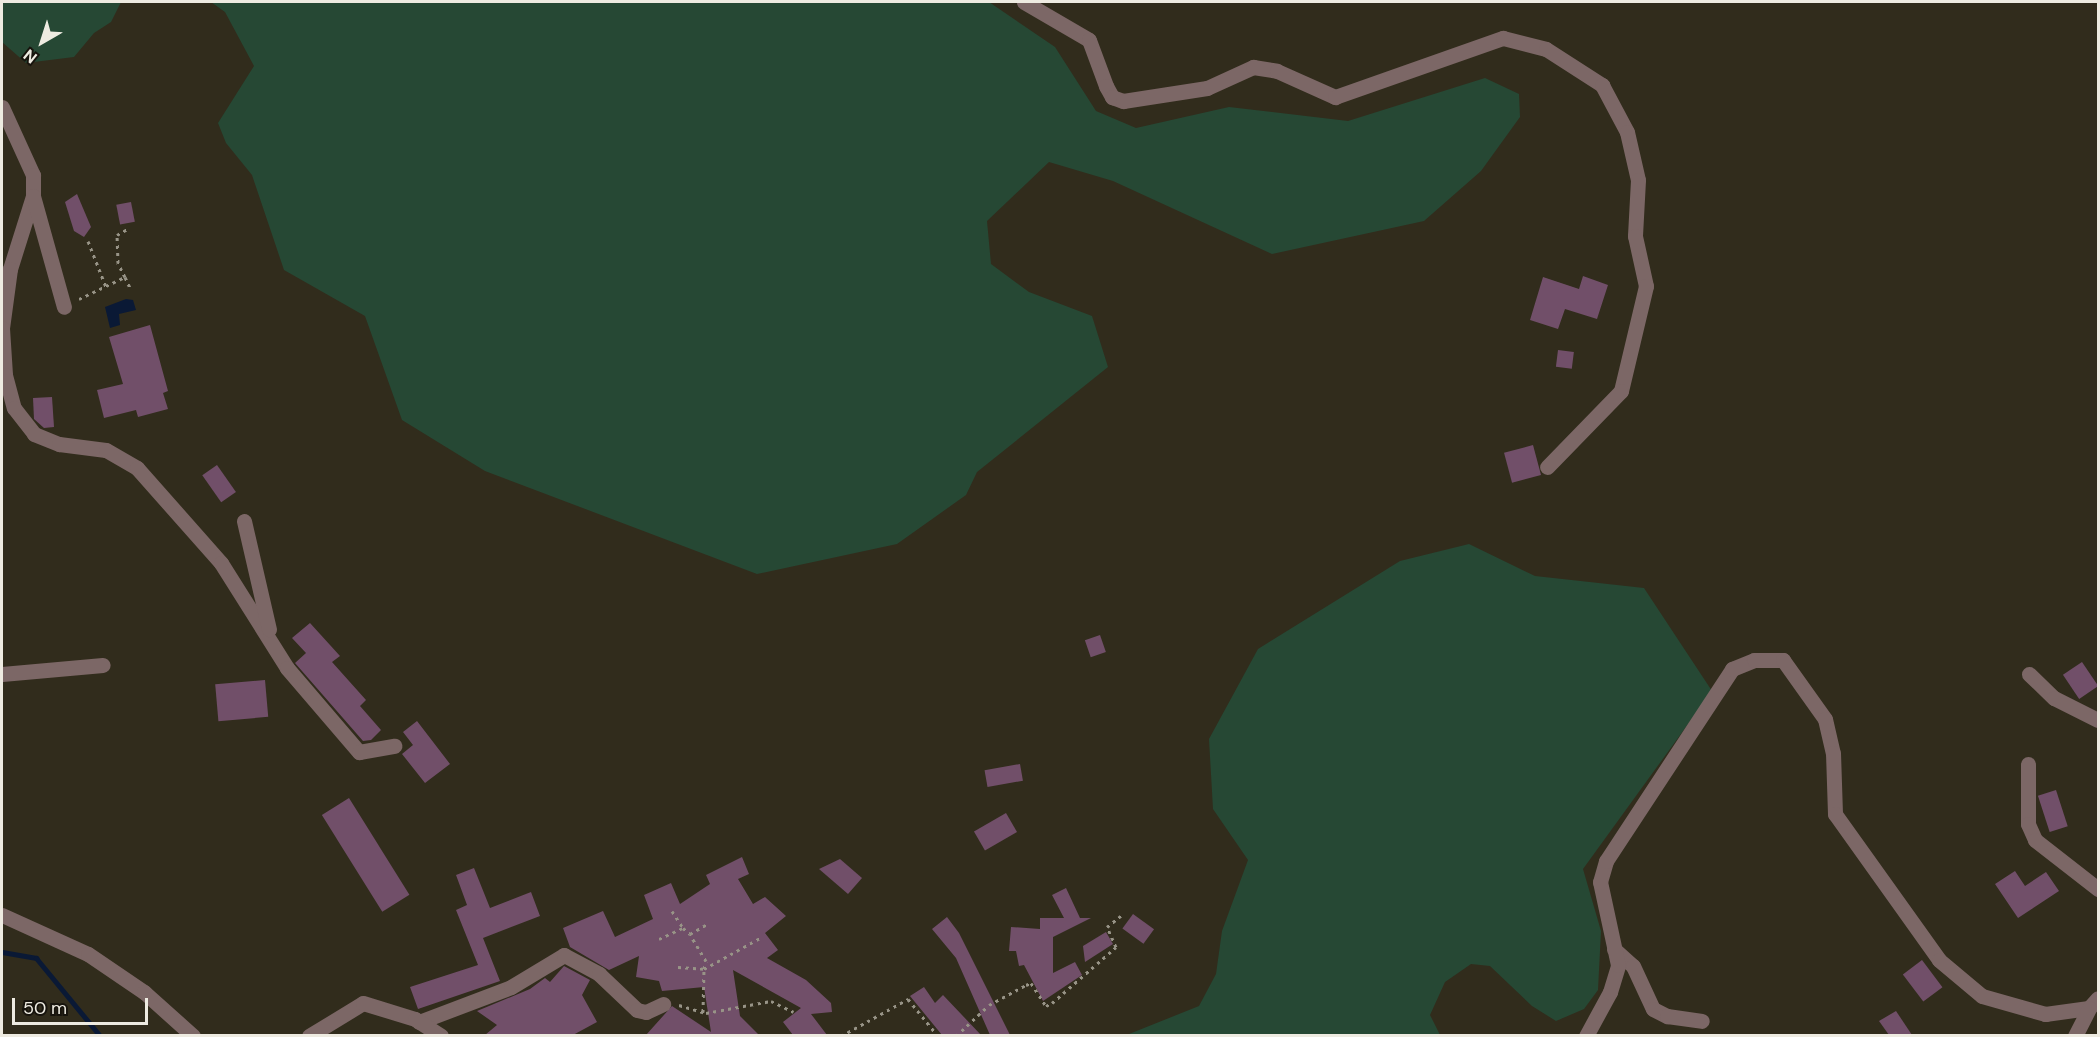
<!DOCTYPE html>
<style>
body{margin:0}
#map{position:relative;width:2100px;height:1037px;overflow:hidden;background:#312c1c;font-family:"DM Sans",sans-serif}
div>[style]{position:absolute}
[style*='--x']{left:calc(var(--x)*1px);top:calc(var(--y)*1px);width:calc(var(--w)*1px);rotate:calc(var(--a)*1deg)}
.green>*{inset:0;background:#264834}
.water>*{inset:0;background:#0a1935}
.stream>*{height:5px;margin:-2.5px;padding:0 2.5px;transform-origin:2.5px;border-radius:2.5px;background:#0a1935}
.building>*{inset:0;background:#714f69;transform-origin:0 0}
.path>*{height:3px;margin-top:-1.5px;transform-origin:0;background:repeating-linear-gradient(90deg,#989487 0 3px,transparent 0 7.5px)}
.minor>*{height:15px;margin:-7.5px;padding:0 7.5px;transform-origin:7.5px;border-radius:7.5px;background:#7c6766}
span{translate:-50% -50%;white-space:nowrap;text-align:center;line-height:1.15;-webkit-text-stroke:6px #17140d;paint-order:stroke}
.frame{position:absolute;inset:0;border:3px solid #eeebe1;pointer-events:none}
.north{position:absolute;left:12px;top:12px;width:60px;height:60px;-webkit-text-stroke:4px #17140d;paint-order:stroke;rotate:219deg;font-size:16px;font-weight:700;line-height:24px;text-align:center;color:#eeebe1}
.north::after{content:'';display:block;margin:auto;width:21px;height:27px;background:#eeebe1;clip-path:polygon(50% 0,100% 100%,50% 72%,0 100%)}
.scale{position:absolute;left:12px;top:998px;width:136px;height:27px;box-sizing:border-box;border:3px solid #eeebe1;border-top:0;padding-left:8px;font-size:18px;line-height:21px;white-space:nowrap;color:#eeebe1;-webkit-text-stroke:4px #17140d;paint-order:stroke}
</style>
<div id="map">
<div class="green">
<i style="clip-path:polygon(2px 2px,121px 2px,111px 22px,94px 33px,74px 57px,26px 63px,2px 42px)"></i>
<i style="clip-path:polygon(211px 2px,989px 2px,1055px 47px,1096px 111px,1136px 128px,1229px 107px,1348px 121px,1485px 78px,1519px 94px,1520px 117px,1481px 171px,1424px 221px,1272px 254px,1113px 181px,1049px 162px,987px 221px,991px 264px,1029px 292px,1092px 316px,1108px 367px,977px 472px,966px 495px,897px 544px,757px 574px,485px 471px,402px 420px,365px 316px,284px 270px,252px 175px,226px 143px,218px 123px,254px 66px,225px 12px)"></i>
<i style="clip-path:polygon(1469px 544px,1535px 576px,1644px 588px,1712px 691px,1583px 869px,1601px 931px,1598px 990px,1584px 1009px,1556px 1021px,1532px 1006px,1490px 966px,1471px 964px,1445px 982px,1430px 1015px,1440px 1035px,1124px 1036px,1199px 1006px,1216px 974px,1222px 931px,1248px 860px,1213px 809px,1209px 739px,1258px 649px,1400px 561px)"></i>
</div>
<div class="water">
<i style="clip-path:polygon(126px 299px,133px 300px,136px 310px,119px 314px,120px 325px,110px 328px,105px 307px)"></i>
</div>
<div class="stream">
<i style="--x:2;--y:952;--w:35;--a:10"></i>
<i style="--x:36;--y:958;--w:101;--a:50.6"></i>
</div>
<div class="building">
<i style="clip-path:polygon(77px 194px,91px 227px,84px 237px,74px 231px,65px 202px)"></i>
<i style="left:131px;top:202px;width:20px;height:15px;rotate:79deg"></i>
<i style="clip-path:polygon(1583px 276px,1608px 285px,1597px 319px,1565px 309px,1558px 329px,1530px 320px,1543px 277px,1579px 289px)"></i>
<i style="clip-path:polygon(150px 325px,168px 391px,163px 393px,168px 409px,138px 417px,136px 410px,104px 418px,97px 390px,123px 384px,109px 337px)"></i>
<i style="left:1558px;top:350px;width:16px;height:17px;rotate:7deg"></i>
<i style="clip-path:polygon(52px 397px,54px 427px,44px 428px,34px 419px,33px 398px)"></i>
<i style="left:1533px;top:445px;width:31px;height:30px;rotate:75deg"></i>
<i style="left:217px;top:465px;width:33px;height:18px;rotate:55deg"></i>
<i style="clip-path:polygon(310px 623px,340px 656px,332px 662px,366px 700px,360px 706px,381px 730px,371px 740px,363px 741px,295px 663px,306px 653px,292px 638px)"></i>
<i style="left:1100px;top:635px;width:18px;height:16px;rotate:71deg"></i>
<i style="left:2082px;top:662px;width:29px;height:23px;rotate:56deg"></i>
<i style="left:265px;top:680px;width:37px;height:50px;rotate:85deg"></i>
<i style="clip-path:polygon(417px 721px,450px 764px,425px 783px,402px 754px,413px 745px,403px 732px)"></i>
<i style="left:1020px;top:764px;width:17px;height:36px;rotate:80deg"></i>
<i style="left:2056px;top:790px;width:38px;height:19px;rotate:72deg"></i>
<i style="left:349px;top:798px;width:114px;height:32px;rotate:58deg"></i>
<i style="left:1006px;top:813px;width:22px;height:37px;rotate:60deg"></i>
<i style="clip-path:polygon(742px 857px,749px 874px,738px 879px,753px 904px,765px 897px,786px 916px,765px 933px,778px 950px,767px 958px,806px 980px,831px 1003px,832px 1012px,811px 1014px,827px 1035px,793px 1035px,783px 1022px,801px 1008px,733px 970px,740px 1016px,759px 1035px,646px 1035px,672px 1006px,711px 1032px,704px 987px,662px 991px,659px 981px,636px 977px,639px 956px,609px 970px,570px 947px,563px 928px,603px 911px,615px 937px,653px 919px,644px 895px,671px 883px,680px 904px,710px 884px,706px 875px)"></i>
<i style="clip-path:polygon(840px 859px,862px 878px,848px 894px,819px 869px)"></i>
<i style="clip-path:polygon(474px 868px,490px 908px,531px 892px,540px 916px,483px 938px,500px 981px,418px 1009px,410px 987px,478px 965px,456px 910px,467px 905px,456px 875px)"></i>
<i style="clip-path:polygon(2015px 871px,2025px 886px,2046px 872px,2059px 891px,2018px 918px,1995px 884px)"></i>
<i style="clip-path:polygon(1066px 888px,1080px 918px,1091px 918px,1053px 937px,1053px 973px,1075px 962px,1082px 975px,1043px 1001px,1024px 965px,1019px 966px,1016px 951px,1009px 951px,1011px 927px,1040px 929px,1040px 918px,1064px 918px,1052px 895px)"></i>
<i style="left:1133px;top:914px;width:26px;height:18px;rotate:36deg"></i>
<i style="clip-path:polygon(947px 917px,959px 933px,1010px 1035px,990px 1035px,956px 958px,932px 929px)"></i>
<i style="clip-path:polygon(1106px 932px,1113px 944px,1085px 962px,1083px 946px)"></i>
<i style="left:1922px;top:960px;width:34px;height:24px;rotate:53deg"></i>
<i style="clip-path:polygon(564px 966px,590px 980px,582px 995px,597px 1022px,573px 1035px,485px 1035px,497px 1025px,477px 1011px,530px 989px,545px 978px,550px 982px)"></i>
<i style="clip-path:polygon(924px 987px,935px 1003px,943px 995px,981px 1035px,942px 1035px,910px 996px)"></i>
<i style="clip-path:polygon(1896px 1011px,1912px 1035px,1889px 1035px,1879px 1021px)"></i>
</div>
<div class="path">
<i style="--x:88;--y:241;--w:49;--a:68.6"></i>
<i style="--x:125;--y:277;--w:16;--a:-117"></i>
<i style="--x:118;--y:263;--w:28;--a:-92"></i>
<i style="--x:117;--y:235;--w:14;--a:-30"></i>
<i style="--x:79;--y:299;--w:51;--a:-25.6"></i>
<i style="--x:125;--y:277;--w:14;--a:65"></i>
<i style="--x:672;--y:911;--w:20;--a:57"></i>
<i style="--x:659;--y:939;--w:26;--a:-25"></i>
<i style="--x:683;--y:928;--w:9;--a:41"></i>
<i style="--x:678;--y:967;--w:26;--a:4"></i>
<i style="--x:704;--y:969;--w:8;--a:-76"></i>
<i style="--x:706;--y:961;--w:31;--a:-121"></i>
<i style="--x:690;--y:934;--w:20;--a:-30"></i>
<i style="--x:679;--y:1005;--w:28;--a:17"></i>
<i style="--x:706;--y:1013;--w:66;--a:-10.5"></i>
<i style="--x:771;--y:1001;--w:25;--a:26"></i>
<i style="--x:703;--y:1012;--w:43;--a:-88.7"></i>
<i style="--x:704;--y:969;--w:64;--a:-29"></i>
<i style="--x:841;--y:1036;--w:77;--a:-28.9"></i>
<i style="--x:908;--y:999;--w:48;--a:51"></i>
<i style="--x:956;--y:1036;--w:45;--a:-43.2"></i>
<i style="--x:989;--y:1005;--w:42;--a:-28.4"></i>
<i style="--x:1026;--y:985;--w:5;--a:-22"></i>
<i style="--x:1031;--y:983;--w:27;--a:57"></i>
<i style="--x:1046;--y:1006;--w:7;--a:-27"></i>
<i style="--x:1052;--y:1003;--w:85;--a:-41.2"></i>
<i style="--x:1116;--y:947;--w:22;--a:-114"></i>
<i style="--x:1107;--y:927;--w:22;--a:-39"></i>
</div>
<div class="minor">
<i style="--x:1024;--y:2;--w:75;--a:30.3"></i>
<i style="--x:1089;--y:40;--w:49;--a:69.7"></i>
<i style="--x:1106;--y:86;--w:13;--a:61"></i>
<i style="--x:1112;--y:97;--w:12;--a:20"></i>
<i style="--x:1123;--y:101;--w:85;--a:-8.8"></i>
<i style="--x:1207;--y:88;--w:51;--a:-24.5"></i>
<i style="--x:1253;--y:67;--w:24;--a:9"></i>
<i style="--x:1277;--y:71;--w:64;--a:24.1"></i>
<i style="--x:1335;--y:97;--w:178;--a:-19.4"></i>
<i style="--x:1503;--y:38;--w:44;--a:14.3"></i>
<i style="--x:1546;--y:49;--w:67;--a:32.7"></i>
<i style="--x:1602;--y:85;--w:53;--a:62"></i>
<i style="--x:1627;--y:132;--w:49;--a:77.1"></i>
<i style="--x:1638;--y:180;--w:56;--a:93.1"></i>
<i style="--x:1635;--y:236;--w:51;--a:77.6"></i>
<i style="--x:1646;--y:286;--w:108;--a:103.4"></i>
<i style="--x:1621;--y:391;--w:106;--a:134.2"></i>
<i style="--x:2;--y:107;--w:75;--a:65.5"></i>
<i style="--x:33;--y:175;--w:21;--a:90"></i>
<i style="--x:33;--y:196;--w:77;--a:107.5"></i>
<i style="--x:10;--y:269;--w:60;--a:97.7"></i>
<i style="--x:2;--y:328;--w:47;--a:86.3"></i>
<i style="--x:5;--y:375;--w:34;--a:75"></i>
<i style="--x:14;--y:408;--w:33;--a:52"></i>
<i style="--x:34;--y:434;--w:27;--a:22"></i>
<i style="--x:59;--y:444;--w:47;--a:7.3"></i>
<i style="--x:106;--y:450;--w:36;--a:30"></i>
<i style="--x:137;--y:468;--w:127;--a:48.5"></i>
<i style="--x:221;--y:563;--w:124;--a:57.8"></i>
<i style="--x:287;--y:668;--w:111;--a:49.4"></i>
<i style="--x:359;--y:752;--w:36;--a:-10"></i>
<i style="--x:33;--y:196;--w:115;--a:74.4"></i>
<i style="--x:244;--y:521;--w:111;--a:77"></i>
<i style="--x:2;--y:674;--w:101;--a:-5.1"></i>
<i style="--x:2029;--y:674;--w:35;--a:44"></i>
<i style="--x:2054;--y:698;--w:49;--a:26.6"></i>
<i style="--x:2028;--y:764;--w:60;--a:90"></i>
<i style="--x:2028;--y:824;--w:17;--a:66"></i>
<i style="--x:2035;--y:840;--w:80;--a:37.9"></i>
<i style="--x:2;--y:915;--w:94;--a:24.4"></i>
<i style="--x:88;--y:954;--w:68;--a:34.2"></i>
<i style="--x:144;--y:992;--w:66;--a:41.9"></i>
<i style="--x:1614;--y:949;--w:25;--a:42"></i>
<i style="--x:1633;--y:966;--w:47;--a:65.1"></i>
<i style="--x:1653;--y:1009;--w:16;--a:27"></i>
<i style="--x:1667;--y:1016;--w:35;--a:8"></i>
<i style="--x:419;--y:1022;--w:98;--a:-20.8"></i>
<i style="--x:511;--y:987;--w:62;--a:-31.1"></i>
<i style="--x:564;--y:955;--w:40;--a:28"></i>
<i style="--x:599;--y:974;--w:52;--a:43.5"></i>
<i style="--x:637;--y:1010;--w:9;--a:13"></i>
<i style="--x:646;--y:1012;--w:19;--a:-25"></i>
<i style="--x:309;--y:1036;--w:63;--a:-31.4"></i>
<i style="--x:363;--y:1003;--w:54;--a:17.1"></i>
<i style="--x:415;--y:1019;--w:31;--a:33"></i>
<i style="--x:1586;--y:1036;--w:50;--a:-61.4"></i>
<i style="--x:1610;--y:992;--w:28;--a:-73"></i>
<i style="--x:1618;--y:965;--w:85;--a:-102.2"></i>
<i style="--x:1600;--y:882;--w:22;--a:-74"></i>
<i style="--x:1606;--y:861;--w:230;--a:-56.7"></i>
<i style="--x:1732;--y:669;--w:24;--a:-22"></i>
<i style="--x:1754;--y:660;--w:29;--a:0"></i>
<i style="--x:1783;--y:660;--w:72;--a:54.6"></i>
<i style="--x:1825;--y:719;--w:35;--a:77"></i>
<i style="--x:1833;--y:753;--w:61;--a:88.1"></i>
<i style="--x:1835;--y:814;--w:179;--a:54.5"></i>
<i style="--x:1939;--y:960;--w:56;--a:39.9"></i>
<i style="--x:1982;--y:996;--w:66;--a:15.9"></i>
<i style="--x:2045;--y:1014;--w:44;--a:-7.8"></i>
<i style="--x:2089;--y:1008;--w:13;--a:-48"></i>
<i style="--x:2075;--y:1036;--w:31;--a:-63"></i>
</div>
<div class="frame"></div>
<div class="north">N</div>
<div class="scale">50 m</div>
</div>
